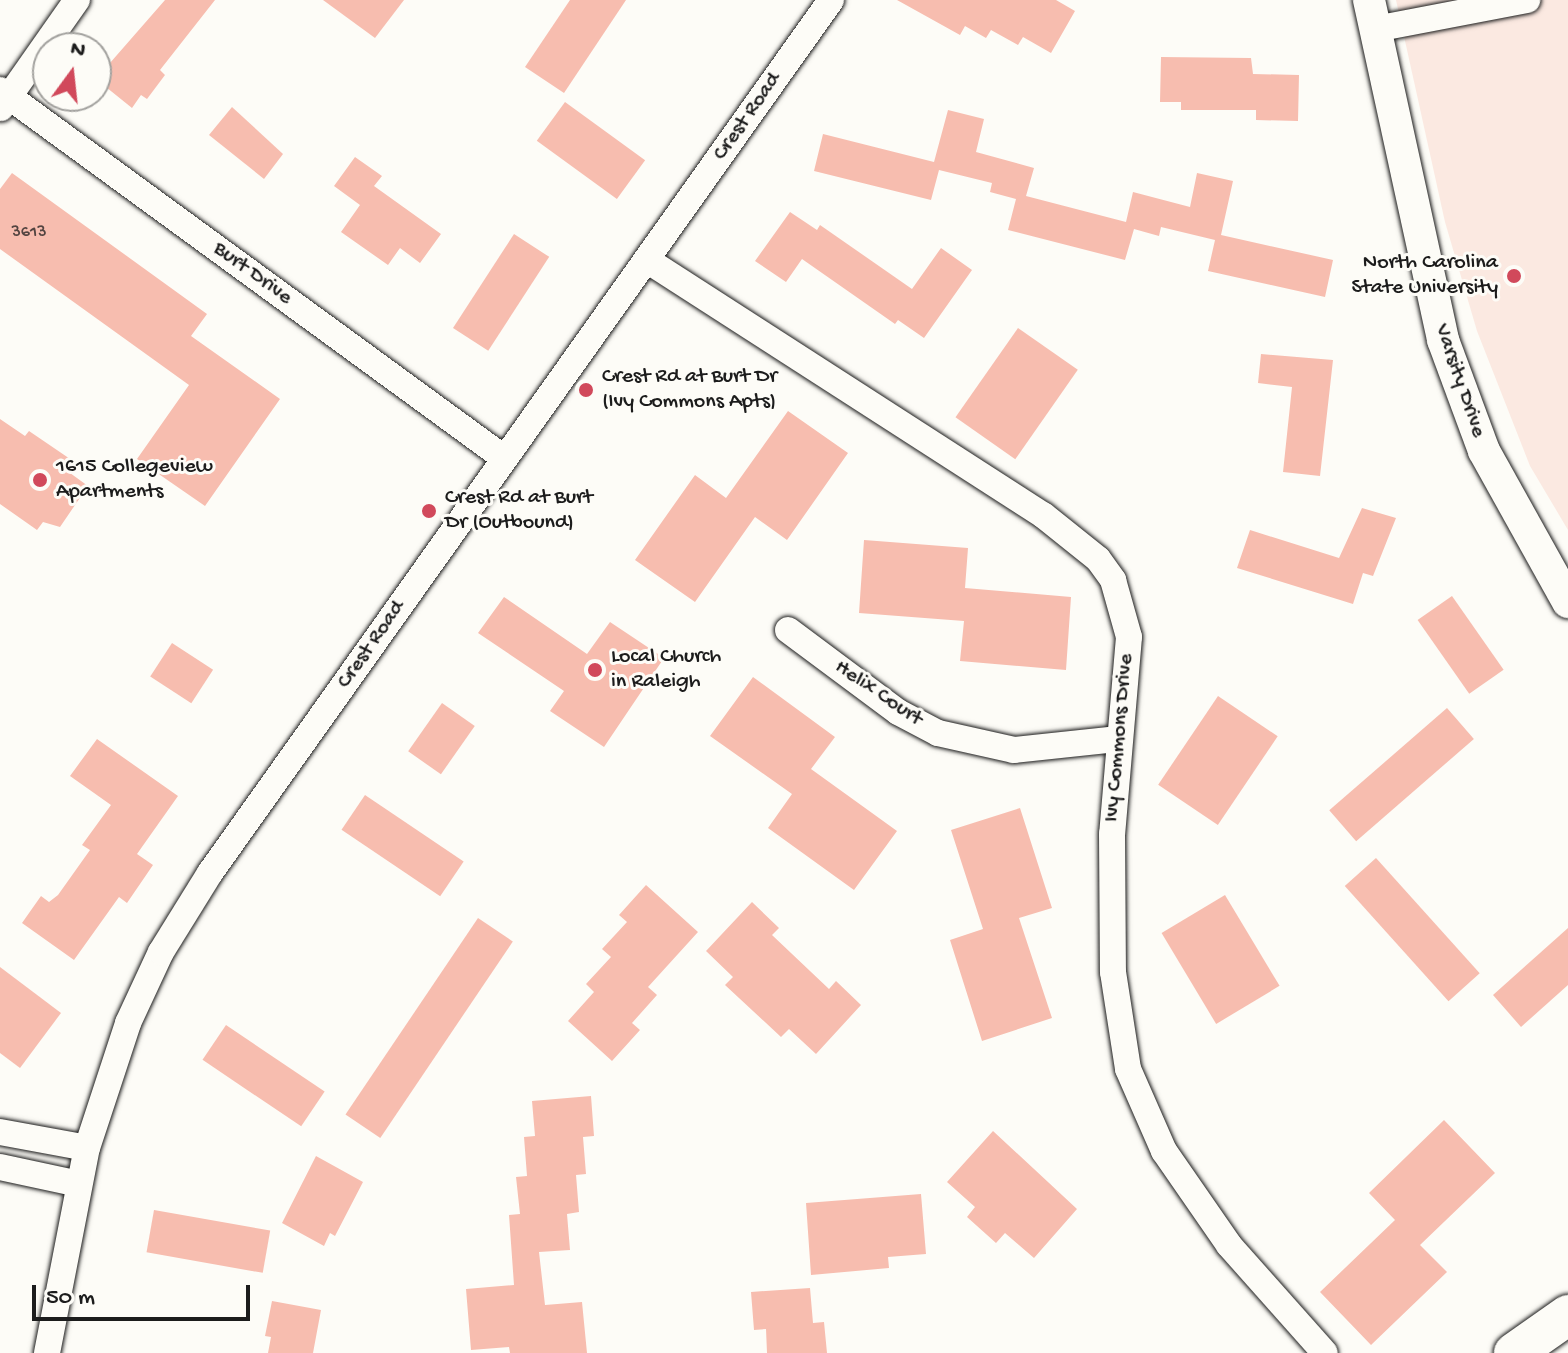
<!DOCTYPE html>
<style>
body{margin:0}
#map{position:relative;width:1568px;height:1353px;overflow:hidden;background:#fdfcf7;font-family:"Gochi Hand",sans-serif}
div>[style]{position:absolute}
[style*='--x']{left:calc(var(--x)*1px);top:calc(var(--y)*1px);width:calc(var(--w)*1px);rotate:calc(var(--a)*1deg)}
.built>*{inset:0;background:#fbe9e1}
.building>*{inset:0;background:#f7bdaf;transform-origin:0 0}
.roads{filter:drop-shadow(0 0 2px #1c1c1c) drop-shadow(0 0 2px #1c1c1c)}
.minor>*{height:26px;margin:-13px;padding:0 13px;transform-origin:13px;border-radius:13px;background:#fdfcf7}
.tertiary>*{height:32px;margin:-16px;padding:0 16px;transform-origin:16px;border-radius:16px;background:#fdfcf7}
.primary>*{height:40px;margin:-20px;padding:0 20px;transform-origin:20px;border-radius:20px;background:#fdfcf7}
.dots>*{width:22px;height:22px;translate:-50% -50%;box-sizing:border-box;border:4px solid #fdfcf7;border-radius:50%}
span{translate:-50% -50%;white-space:nowrap;text-align:center;line-height:1.15;-webkit-text-stroke:6px #fdfcf7;paint-order:stroke}
.number-label{font-size:18px;color:#534441}
.number-label span{-webkit-text-stroke-width:0}
.street-label{font-size:22px;color:#1c1c1c}
.poi-label{font-size:22px;color:#1c1c1c}
.right{translate:-100% -50%;text-align:right}
.left{translate:0 -50%;text-align:left}
.north{position:absolute;left:32px;top:32px;width:80px;height:80px;box-sizing:border-box;background:#fdfcf7;border:2px solid #a3a29f;border-radius:50%;rotate:15deg;font-size:22px;font-weight:700;line-height:32px;text-align:center;color:#1c1c1c}
.north::after{content:'';display:block;margin:auto;width:28px;height:36px;background:#d1495b;clip-path:polygon(50% 0,100% 100%,50% 72%,0 100%)}
.scale{position:absolute;left:32px;top:1285px;width:218px;height:36px;box-sizing:border-box;border:4px solid #1c1c1c;border-top:0;padding-left:10px;font-size:24px;line-height:28px;white-space:nowrap;color:#1c1c1c;-webkit-text-stroke:6px #fdfcf7;paint-order:stroke}
</style>
<div id="map">
<div class="built">
<i style="clip-path:polygon(1396px 0,1568px 0,1568px 530px,1530px 466px,1477px 331px,1445px 222px)"></i>
</div>
<div class="building">
<i style="clip-path:polygon(165px 0,215px 0,160px 70px,165px 75px,147px 99px,141px 95px,132px 108px,96px 79px)"></i>
<i style="clip-path:polygon(323px 0,404px 0,375px 38px)"></i>
<i style="clip-path:polygon(570px 0,626px 0,564px 93px,525px 67px)"></i>
<i style="clip-path:polygon(897px 0,1056px 0,1075px 11px,1051px 53px,1023px 37px,1018px 45px,991px 30px,986px 38px,965px 26px,960px 35px)"></i>
<i style="clip-path:polygon(1161px 57px,1251px 58px,1253px 74px,1299px 75px,1298px 121px,1256px 120px,1256px 110px,1181px 110px,1181px 102px,1160px 102px)"></i>
<i style="left:565px;top:102px;width:99px;height:48px;rotate:36deg"></i>
<i style="clip-path:polygon(232px 107px,283px 154px,264px 179px,209px 135px)"></i>
<i style="clip-path:polygon(948px 110px,984px 119px,976px 152px,1034px 168px,1026px 196px,1126px 222px,1133px 192px,1190px 207px,1197px 173px,1233px 181px,1221px 235px,1333px 260px,1325px 297px,1208px 271px,1215px 240px,1161px 227px,1159px 236px,1134px 229px,1125px 260px,1008px 230px,1016px 199px,990px 192px,992px 183px,939px 170px,931px 200px,814px 171px,823px 134px,934px 162px)"></i>
<i style="clip-path:polygon(355px 157px,382px 176px,374px 186px,441px 234px,420px 263px,400px 248px,388px 265px,341px 232px,360px 205px,334px 186px)"></i>
<i style="clip-path:polygon(12px 173px,207px 314px,191px 336px,280px 399px,205px 506px,137px 459px,189px 385px,0 249px,0 189px)"></i>
<i style="clip-path:polygon(790px 212px,817px 230px,820px 225px,912px 289px,941px 248px,972px 270px,924px 338px,898px 320px,895px 324px,802px 259px,786px 282px,755px 261px)"></i>
<i style="left:514px;top:234px;width:42px;height:112px;rotate:33deg"></i>
<i style="left:1018px;top:328px;width:73px;height:109px;rotate:35deg"></i>
<i style="clip-path:polygon(1261px 354px,1333px 360px,1320px 476px,1283px 472px,1292px 387px,1258px 383px)"></i>
<i style="clip-path:polygon(788px 411px,848px 453px,787px 540px,755px 517px,695px 602px,635px 560px,695px 475px,726px 498px)"></i>
<i style="clip-path:polygon(0 419px,25px 436px,29px 431px,76px 463px,70px 473px,88px 486px,60px 527px,43px 522px,37px 530px,0 504px)"></i>
<i style="clip-path:polygon(1362px 508px,1396px 518px,1373px 576px,1363px 573px,1353px 604px,1237px 568px,1250px 530px,1339px 558px)"></i>
<i style="clip-path:polygon(864px 540px,968px 548px,965px 588px,1071px 597px,1066px 670px,960px 661px,964px 621px,859px 613px)"></i>
<i style="left:1452px;top:596px;width:90px;height:42px;rotate:55deg"></i>
<i style="clip-path:polygon(504px 597px,587px 654px,610px 622px,664px 658px,604px 747px,550px 711px,564px 691px,478px 633px)"></i>
<i style="left:172px;top:643px;width:49px;height:40px;rotate:33deg"></i>
<i style="clip-path:polygon(753px 677px,835px 737px,811px 769px,897px 831px,854px 890px,768px 828px,792px 794px,710px 736px)"></i>
<i style="left:1218px;top:696px;width:72px;height:107px;rotate:34deg"></i>
<i style="left:442px;top:703px;width:40px;height:59px;rotate:35deg"></i>
<i style="left:1447px;top:708px;width:41px;height:156px;rotate:49deg"></i>
<i style="clip-path:polygon(97px 739px,178px 796px,137px 854px,153px 865px,127px 903px,119px 897px,74px 960px,22px 923px,41px 896px,49px 902px,58px 895px,90px 850px,82px 845px,111px 805px,70px 776px)"></i>
<i style="left:365px;top:795px;width:119px;height:42px;rotate:34deg"></i>
<i style="clip-path:polygon(1020px 808px,1052px 908px,1019px 918px,1052px 1018px,982px 1041px,950px 940px,983px 929px,951px 830px)"></i>
<i style="left:1376px;top:858px;width:155px;height:42px;rotate:48deg"></i>
<i style="clip-path:polygon(646px 885px,698px 932px,648px 987px,657px 995px,632px 1023px,640px 1030px,612px 1061px,568px 1021px,594px 992px,586px 984px,611px 957px,602px 949px,627px 922px,619px 915px)"></i>
<i style="left:1225px;top:895px;width:106px;height:74px;rotate:59deg"></i>
<i style="clip-path:polygon(752px 902px,779px 928px,772px 935px,829px 989px,836px 981px,861px 1005px,816px 1054px,789px 1029px,781px 1037px,725px 985px,733px 977px,706px 951px)"></i>
<i style="left:478px;top:918px;width:42px;height:237px;rotate:34deg"></i>
<i style="clip-path:polygon(1568px 928px,1568px 985px,1521px 1027px,1493px 995px)"></i>
<i style="clip-path:polygon(0 967px,61px 1013px,20px 1068px,0 1053px)"></i>
<i style="left:226px;top:1025px;width:119px;height:42px;rotate:34deg"></i>
<i style="clip-path:polygon(591px 1096px,594px 1136px,583px 1137px,586px 1174px,576px 1175px,579px 1212px,567px 1214px,570px 1250px,539px 1252px,545px 1305px,582px 1302px,587px 1353px,510px 1353px,509px 1347px,471px 1350px,466px 1289px,514px 1285px,509px 1215px,520px 1214px,516px 1177px,527px 1176px,524px 1137px,535px 1136px,532px 1101px)"></i>
<i style="clip-path:polygon(1444px 1120px,1495px 1173px,1420px 1245px,1447px 1272px,1371px 1345px,1320px 1292px,1395px 1220px,1369px 1193px)"></i>
<i style="clip-path:polygon(993px 1131px,1077px 1209px,1034px 1258px,1005px 1233px,996px 1243px,967px 1217px,975px 1207px,947px 1182px)"></i>
<i style="clip-path:polygon(316px 1156px,363px 1182px,335px 1236px,330px 1233px,324px 1246px,282px 1223px)"></i>
<i style="clip-path:polygon(921px 1194px,926px 1254px,888px 1257px,889px 1268px,811px 1275px,806px 1203px)"></i>
<i style="left:154px;top:1210px;width:118px;height:43px;rotate:10deg"></i>
<i style="clip-path:polygon(810px 1288px,813px 1323px,824px 1322px,827px 1353px,767px 1353px,766px 1329px,754px 1330px,751px 1292px)"></i>
<i style="clip-path:polygon(272px 1301px,321px 1310px,313px 1353px,268px 1353px,271px 1337px,265px 1336px)"></i>
</div>
<div class="roads">
<div class="minor">
<i style="--x:1375;--y:29;--w:155;--a:-10.8"></i>
<i style="--x:0;--y:90;--w:624;--a:36.14"></i>
<i style="--x:1;--y:108;--w:132;--a:-54.9"></i>
<i style="--x:647;--y:260;--w:471;--a:32.8"></i>
<i style="--x:1043;--y:515;--w:70;--a:38.7"></i>
<i style="--x:1098;--y:559;--w:26;--a:54"></i>
<i style="--x:1113;--y:580;--w:59;--a:74.3"></i>
<i style="--x:1129;--y:637;--w:198;--a:94.9"></i>
<i style="--x:1112;--y:834;--w:138;--a:89.6"></i>
<i style="--x:1113;--y:972;--w:98;--a:81.2"></i>
<i style="--x:1128;--y:1069;--w:90;--a:66.3"></i>
<i style="--x:1164;--y:1151;--w:114;--a:55.3"></i>
<i style="--x:1229;--y:1245;--w:144;--a:48.4"></i>
<i style="--x:788;--y:630;--w:137;--a:36.7"></i>
<i style="--x:898;--y:712;--w:45;--a:27.7"></i>
<i style="--x:938;--y:733;--w:78;--a:12.6"></i>
<i style="--x:1014;--y:750;--w:104;--a:-6.1"></i>
<i style="--x:0;--y:1132;--w:88;--a:10.4"></i>
<i style="--x:0;--y:1167;--w:81;--a:12.1"></i>
<i style="--x:47;--y:1353;--w:209;--a:-79"></i>
<i style="--x:87;--y:1148;--w:132;--a:-71.8"></i>
<i style="--x:128;--y:1023;--w:78;--a:-65.1"></i>
<i style="--x:161;--y:952;--w:93;--a:-58.2"></i>
<i style="--x:210;--y:873;--w:1071;--a:-54.57"></i>
</div>
<div class="tertiary">
<i style="--x:1369;--y:0;--w:348;--a:77.7"></i>
<i style="--x:1443;--y:340;--w:118;--a:69.7"></i>
<i style="--x:1484;--y:451;--w:173;--a:60.9"></i>
</div>
<div class="primary">
<i style="--x:1514;--y:1353;--w:66;--a:-35.1"></i>
</div>
</div>
<div class="dots">
<i style="left:1514px;top:276px;background:#d1495b"></i>
<i style="left:586px;top:390px;background:#d1495b"></i>
<i style="left:40px;top:480px;background:#d1495b"></i>
<i style="left:429px;top:511px;background:#d1495b"></i>
<i style="left:595px;top:670px;background:#d1495b"></i>
</div>
<div class="number-label">
<span style="left:29px;top:233px">3613</span>
</div>
<div class="street-label">
<span style="left:748px;top:117px;rotate:-55deg">Crest Road</span>
<span style="left:252px;top:274px;rotate:36deg">Burt Drive</span>
<span style="left:1459px;top:381px;rotate:71deg">Varsity Drive</span>
<span style="left:372px;top:645px;rotate:-55deg">Crest Road</span>
<span style="left:878px;top:694px;rotate:34deg">Helix Court</span>
<span style="left:1120px;top:738px;rotate:-85deg">Ivy Commons Drive</span>
</div>
<div class="poi-label">
<span class="right" style="left:1498px;top:276px">North Carolina<br>State University</span>
<span class="left" style="left:602px;top:390px">Crest Rd at Burt Dr<br>(Ivy Commons Apts)</span>
<span class="left" style="left:56px;top:480px">1615 Collegeview<br>Apartments</span>
<span class="left" style="left:445px;top:511px">Crest Rd at Burt<br>Dr (Outbound)</span>
<span class="left" style="left:611px;top:670px">Local Church<br>in Raleigh</span>
</div>
<div class="north">N</div>
<div class="scale">50 m</div>
</div>
